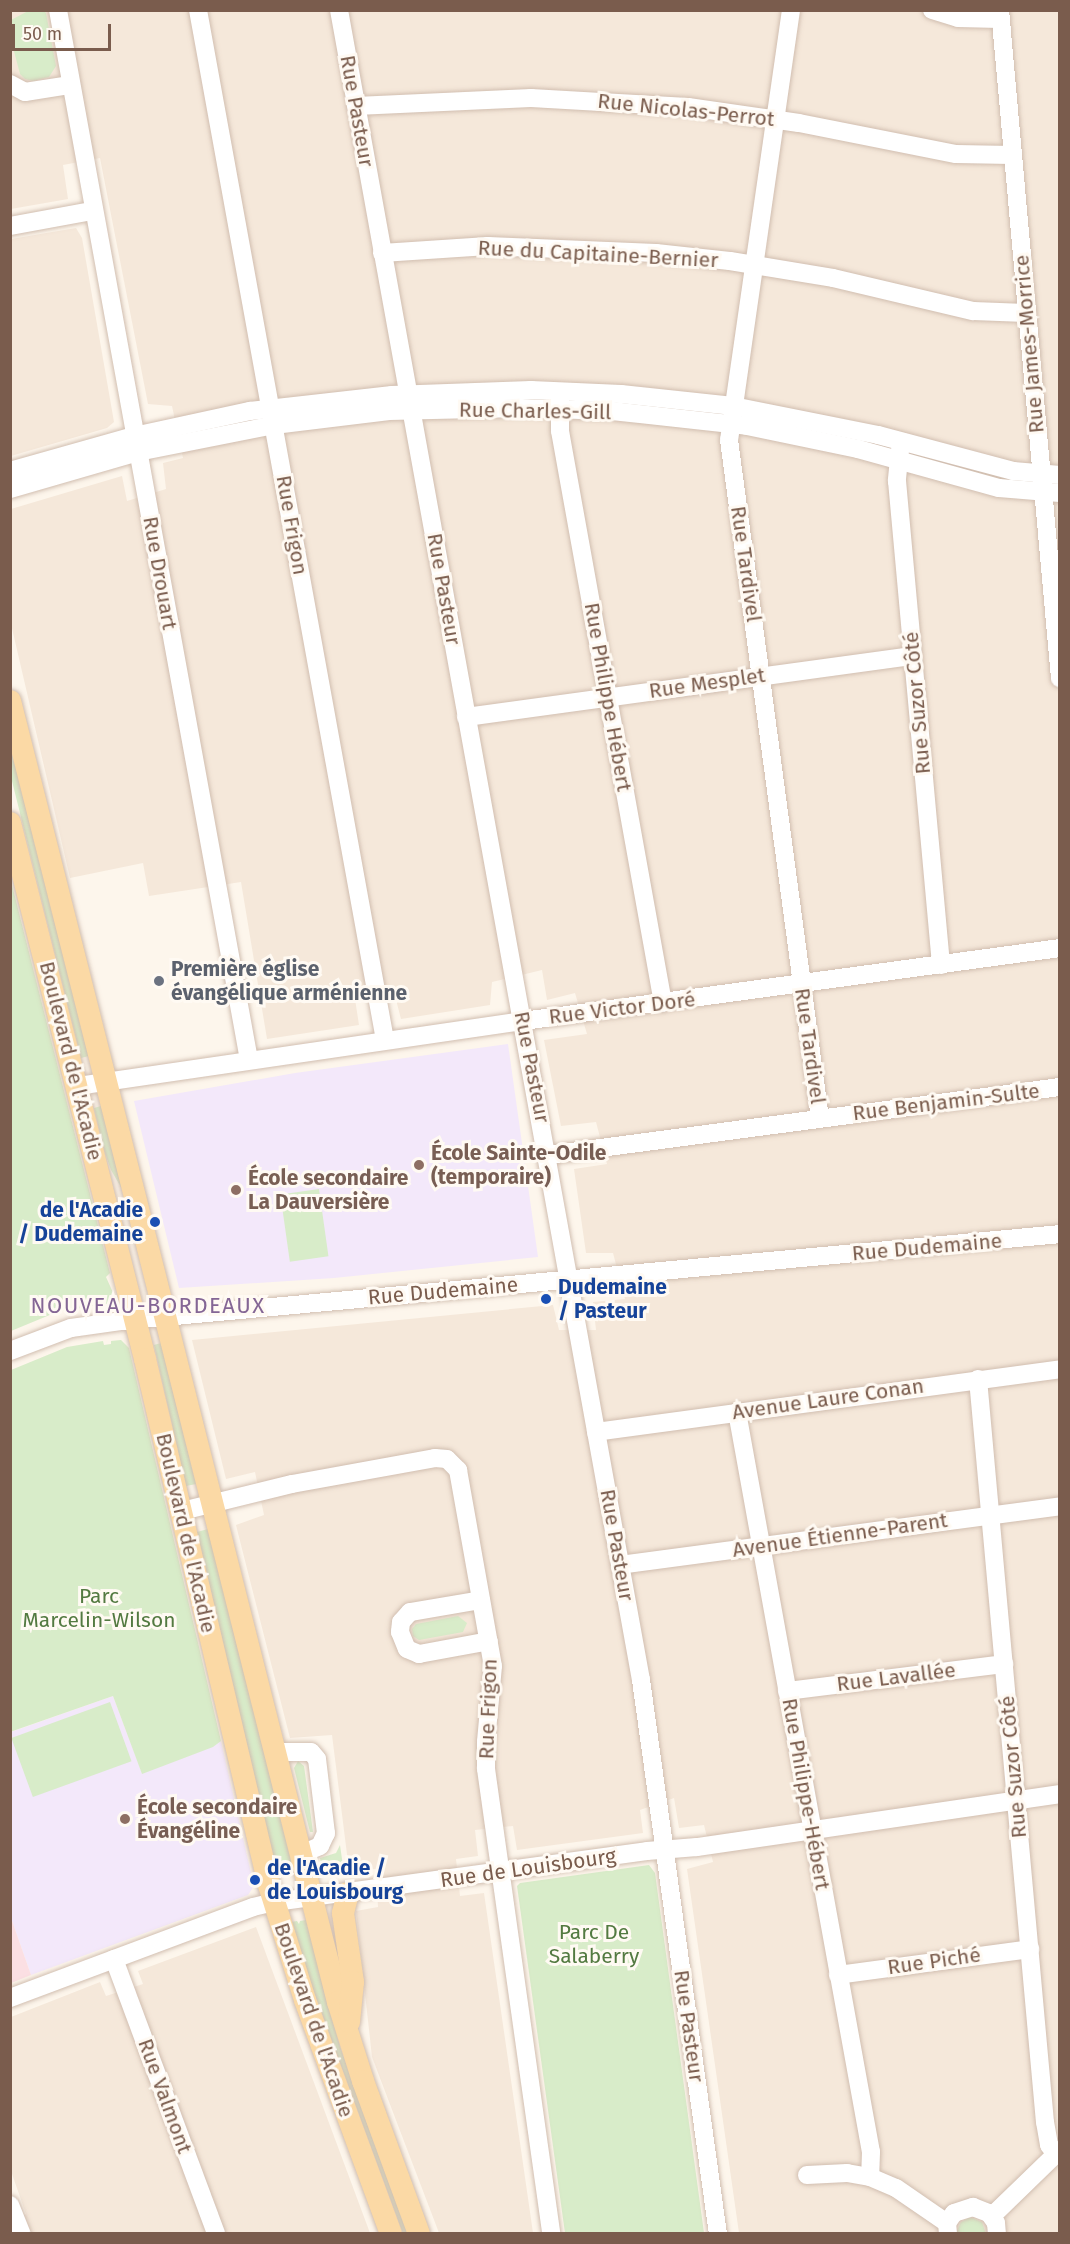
<!DOCTYPE html>
<meta charset="utf-8">
<style>
body{margin:0}
#map{position:relative;width:1070px;height:2244px;overflow:hidden;background:#fdf6ec;font-family:"Fira Sans",sans-serif}
div>[style]{position:absolute}
[style*='--x']{left:calc(var(--x)*1px);top:calc(var(--y)*1px);width:calc(var(--w)*1px);rotate:calc(var(--a)*1deg)}
.residential>*{inset:0;background:#f5e8da}
.education>*{inset:0;background:#f3e8fa}
.medical>*{inset:0;background:#fbdfe3}
.green>*{inset:0;background:#d8ecc9;transform-origin:0 0}
.roads{filter:drop-shadow(0 0 2px #d1beb0) drop-shadow(0 0 2px #d1beb0)}
.minor>*{height:18px;margin:-9px;padding:0 9px;transform-origin:9px;border-radius:9px;background:#fff}
.major>*{height:22px;margin:-11px;padding:0 11px;transform-origin:11px;border-radius:11px;background:#fbd9a5}
.dots>*{width:16px;height:16px;translate:-50% -50%;box-sizing:border-box;border:3px solid #fffaf3;border-radius:50%}
span{translate:-50% -50%;white-space:nowrap;text-align:center;line-height:1.15;-webkit-text-stroke:6px #fffaf3;paint-order:stroke}
.street-label{font-size:21px;color:#7a5c4d}
.worship-label{font-size:21px;color:#5b616d;font-weight:700}
.left{translate:0 -50%;text-align:left}
.education-label{font-size:21px;color:#785e54;font-weight:700}
.transit-label{font-size:21px;color:#164399;font-weight:700}
.right{translate:-100% -50%;text-align:right}
.park-label{font-size:21px;color:#537a41}
.neighbourhood-label{font-size:22px;color:#846695;letter-spacing:1.5px}
.frame{position:absolute;inset:0;border:12px solid #7a5c4d;pointer-events:none}
.scale{position:absolute;left:12px;top:24px;width:99px;height:27px;box-sizing:border-box;border:3px solid #7a5c4d;border-top:0;padding-left:8px;font-size:18px;line-height:21px;white-space:nowrap;color:#7a5c4d;-webkit-text-stroke:4px #fffaf3;paint-order:stroke}
</style>
<div id="map">
<div class="residential">
<i style="clip-path:polygon(11px 11px,1059px 11px,1059px 2233px,739px 2233px,687px 1869px,713px 1862px,704px 1825px,679px 1828px,674px 1798px,640px 1810px,643px 1833px,517px 1850px,513px 1826px,475px 1830px,478px 1856px,456px 1859px,460px 1896px,484px 1893px,533px 2233px,439px 2233px,372px 2057px,356px 1911px,378px 1907px,376px 1869px,349px 1870px,332px 1735px,290px 1738px,236px 1525px,264px 1515px,255px 1472px,226px 1479px,192px 1340px,553px 1305px,559px 1330px,596px 1330px,593px 1302px,625px 1299px,613px 1253px,586px 1253px,574px 1169px,607px 1164px,596px 1122px,561px 1126px,544px 1040px,587px 1034px,575px 993px,547px 1000px,542px 970px,492px 982px,490px 1005px,401px 1019px,394px 992px,355px 999px,359px 1025px,267px 1039px,241px 882px,149px 896px,143px 863px,70px 878px,11px 624px,11px 509px,122px 476px,127px 501px,166px 489px,163px 463px,183px 458px,172px 406px,148px 404px,100px 158px,63px 165px,68px 199px,11px 209px)"></i>
<i style="clip-path:polygon(76px 228px,82px 238px,114px 422px,107px 428px,11px 456px,11px 239px)"></i>
<i style="clip-path:polygon(256px 1927px,370px 2233px,11px 2234px,10px 2220px,26px 2214px,11px 2171px,11px 2017px,100px 1982px,106px 1996px,143px 1984px,138px 1971px)"></i>
</div>
<div class="education">
<i style="clip-path:polygon(508px 1044px,538px 1257px,334px 1278px,179px 1288px,134px 1101px,295px 1073px)"></i>
<i style="clip-path:polygon(113px 1696px,142px 1773px,221px 1741px,254px 1886px,248px 1895px,31px 1975px,11px 1918px,11px 1732px)"></i>
</div>
<div class="medical">
<i style="clip-path:polygon(11px 1918px,31px 1975px,11px 1983px,10px 1983px)"></i>
</div>
<div class="green">
<i style="clip-path:polygon(30px 10px,44px 11px,46px 13px,56px 66px,49px 77px,33px 81px,25px 79px,20px 74px,10px 36px,11px 20px)"></i>
<i style="clip-path:polygon(10px 745px,89px 1056px,81px 1058px,11px 777px)"></i>
<i style="clip-path:polygon(11px 881px,110px 1273px,106px 1277px,115px 1297px,111px 1303px,57px 1312px,11px 1331px)"></i>
<i style="clip-path:polygon(101px 1106px,122px 1189px,111px 1170px,105px 1153px,94px 1108px)"></i>
<i style="left:319px;top:1189px;width:68px;height:39px;rotate:82deg"></i>
<i style="clip-path:polygon(121px 1340px,129px 1348px,221px 1741px,213px 1747px,142px 1774px,113px 1696px,10px 1732px,11px 1370px,67px 1347px,103px 1341px,104px 1345px,111px 1344px,111px 1341px)"></i>
<i style="clip-path:polygon(161px 1343px,196px 1484px,186px 1486px,154px 1345px)"></i>
<i style="clip-path:polygon(208px 1529px,294px 1872px,278px 1876px,197px 1532px)"></i>
<i style="clip-path:polygon(458px 1616px,467px 1623px,463px 1632px,419px 1640px,413px 1636px,412px 1629px,416px 1624px)"></i>
<i style="left:110px;top:1702px;width:63px;height:105px;rotate:70deg"></i>
<i style="clip-path:polygon(298px 1761px,304px 1766px,313px 1832px,310px 1832px,294px 1768px)"></i>
<i style="clip-path:polygon(340px 1845px,344px 1873px,341px 1876px,324px 1877px,320px 1858px,336px 1853px)"></i>
<i style="clip-path:polygon(649px 1865px,655px 1873px,704px 2233px,565px 2233px,517px 1886px,520px 1883px)"></i>
<i style="clip-path:polygon(306px 1920px,340px 2047px,408px 2233px,403px 2233px,311px 1984px,291px 1922px,297px 1921px,299px 1924px,300px 1921px)"></i>
<i style="clip-path:polygon(970px 2217px,982px 2222px,986px 2234px,956px 2233px,961px 2222px)"></i>
</div>
<div class="roads">
<div class="minor">
<i style="--x:58;--y:10;--w:1067;--a:79.69"></i>
<i style="--x:198;--y:10;--w:1047;--a:79.71"></i>
<i style="--x:339;--y:10;--w:1697;--a:79.75"></i>
<i style="--x:641;--y:1680;--w:559;--a:82.09"></i>
<i style="--x:791;--y:10;--w:434;--a:98.2"></i>
<i style="--x:729;--y:440;--w:684;--a:82.36"></i>
<i style="--x:932;--y:10;--w:27;--a:17"></i>
<i style="--x:958;--y:18;--w:42;--a:1.4"></i>
<i style="--x:1000;--y:10;--w:671;--a:84.87"></i>
<i style="--x:10;--y:84;--w:17;--a:28"></i>
<i style="--x:25;--y:92;--w:46;--a:-8.8"></i>
<i style="--x:356;--y:106;--w:175;--a:-2.6"></i>
<i style="--x:531;--y:98;--w:157;--a:3.3"></i>
<i style="--x:688;--y:107;--w:112;--a:8.2"></i>
<i style="--x:799;--y:123;--w:160;--a:11.2"></i>
<i style="--x:956;--y:154;--w:56;--a:1"></i>
<i style="--x:10;--y:226;--w:83;--a:-10.4"></i>
<i style="--x:382;--y:253;--w:106;--a:-3.8"></i>
<i style="--x:488;--y:246;--w:168;--a:2.4"></i>
<i style="--x:656;--y:253;--w:74;--a:6.2"></i>
<i style="--x:730;--y:261;--w:104;--a:9.4"></i>
<i style="--x:833;--y:278;--w:144;--a:13.3"></i>
<i style="--x:973;--y:311;--w:53;--a:2.2"></i>
<i style="--x:560;--y:399;--w:32;--a:90"></i>
<i style="--x:560;--y:431;--w:581;--a:79.79"></i>
<i style="--x:900;--y:450;--w:31;--a:96"></i>
<i style="--x:897;--y:481;--w:486;--a:84.8"></i>
<i style="--x:10;--y:471;--w:129;--a:-15.8"></i>
<i style="--x:134;--y:436;--w:119;--a:-12.2"></i>
<i style="--x:250;--y:411;--w:143;--a:-6.4"></i>
<i style="--x:392;--y:395;--w:139;--a:-2.1"></i>
<i style="--x:531;--y:390;--w:90;--a:2.5"></i>
<i style="--x:621;--y:394;--w:113;--a:6.1"></i>
<i style="--x:733;--y:406;--w:148;--a:11.3"></i>
<i style="--x:878;--y:435;--w:140;--a:14.9"></i>
<i style="--x:1013;--y:471;--w:47;--a:4.9"></i>
<i style="--x:10;--y:489;--w:133;--a:-16.1"></i>
<i style="--x:138;--y:452;--w:139;--a:-11.2"></i>
<i style="--x:274;--y:425;--w:116;--a:-6.9"></i>
<i style="--x:389;--y:411;--w:131;--a:-1.3"></i>
<i style="--x:520;--y:408;--w:92;--a:1.9"></i>
<i style="--x:612;--y:411;--w:136;--a:6.3"></i>
<i style="--x:747;--y:426;--w:113;--a:11.7"></i>
<i style="--x:858;--y:449;--w:146;--a:15.5"></i>
<i style="--x:999;--y:488;--w:61;--a:4.7"></i>
<i style="--x:466;--y:717;--w:451;--a:-7.8"></i>
<i style="--x:77;--y:1086;--w:451;--a:-8.3"></i>
<i style="--x:523;--y:1021;--w:542;--a:-7.74"></i>
<i style="--x:548;--y:1155;--w:516;--a:-7.57"></i>
<i style="--x:10;--y:1351;--w:65;--a:-20.7"></i>
<i style="--x:71;--y:1328;--w:50;--a:-8"></i>
<i style="--x:121;--y:1321;--w:943;--a:-5.29"></i>
<i style="--x:978;--y:1379;--w:746;--a:84.85"></i>
<i style="--x:1045;--y:2122;--w:23;--a:80"></i>
<i style="--x:1049;--y:2145;--w:10;--a:53"></i>
<i style="--x:737;--y:1412;--w:752;--a:79.74"></i>
<i style="--x:871;--y:2152;--w:25;--a:92"></i>
<i style="--x:596;--y:1432;--w:468;--a:-7.7"></i>
<i style="--x:182;--y:1511;--w:113;--a:-13.8"></i>
<i style="--x:292;--y:1484;--w:145;--a:-10.3"></i>
<i style="--x:435;--y:1458;--w:12;--a:5"></i>
<i style="--x:447;--y:1459;--w:16;--a:45"></i>
<i style="--x:458;--y:1470;--w:199;--a:79.9"></i>
<i style="--x:493;--y:1666;--w:76;--a:95.3"></i>
<i style="--x:486;--y:1742;--w:27;--a:90"></i>
<i style="--x:486;--y:1769;--w:470;--a:82"></i>
<i style="--x:620;--y:1565;--w:444;--a:-7.6"></i>
<i style="--x:481;--y:1600;--w:72;--a:170.4"></i>
<i style="--x:410;--y:1612;--w:13;--a:132"></i>
<i style="--x:401;--y:1622;--w:10;--a:96"></i>
<i style="--x:400;--y:1632;--w:18;--a:68"></i>
<i style="--x:407;--y:1649;--w:13;--a:23"></i>
<i style="--x:419;--y:1654;--w:71;--a:-10.5"></i>
<i style="--x:787;--y:1691;--w:219;--a:-7.1"></i>
<i style="--x:275;--y:1752;--w:36;--a:0"></i>
<i style="--x:311;--y:1752;--w:9;--a:49"></i>
<i style="--x:317;--y:1759;--w:75;--a:83.1"></i>
<i style="--x:326;--y:1833;--w:14;--a:115"></i>
<i style="--x:320;--y:1846;--w:21;--a:157"></i>
<i style="--x:114;--y:1959;--w:293;--a:69.6"></i>
<i style="--x:838;--y:1975;--w:194;--a:-7.7"></i>
<i style="--x:10;--y:1998;--w:259;--a:-20.5"></i>
<i style="--x:253;--y:1907;--w:23;--a:-13"></i>
<i style="--x:275;--y:1902;--w:375;--a:-7.8"></i>
<i style="--x:647;--y:1851;--w:50;--a:-4.6"></i>
<i style="--x:697;--y:1847;--w:367;--a:-8.3"></i>
<i style="--x:807;--y:2175;--w:40;--a:-2.9"></i>
<i style="--x:847;--y:2173;--w:23;--a:10"></i>
<i style="--x:870;--y:2177;--w:28;--a:23"></i>
<i style="--x:896;--y:2188;--w:62;--a:34.5"></i>
<i style="--x:10;--y:2205;--w:31;--a:68"></i>
<i style="--x:992;--y:2216;--w:95;--a:-44.1"></i>
<i style="--x:948;--y:2234;--w:11;--a:-95"></i>
<i style="--x:947;--y:2223;--w:12;--a:-55"></i>
<i style="--x:954;--y:2213;--w:20;--a:-18"></i>
<i style="--x:973;--y:2207;--w:17;--a:21"></i>
<i style="--x:989;--y:2213;--w:12;--a:55"></i>
<i style="--x:996;--y:2223;--w:11;--a:85"></i>
</div>
<div class="major">
<i style="--x:10;--y:701;--w:1342;--a:75.85"></i>
<i style="--x:338;--y:2002;--w:83;--a:72.4"></i>
<i style="--x:363;--y:2081;--w:163;--a:69.9"></i>
<i style="--x:10;--y:823;--w:553;--a:75.86"></i>
<i style="--x:145;--y:1359;--w:540;--a:76.74"></i>
<i style="--x:269;--y:1885;--w:121;--a:72.6"></i>
<i style="--x:305;--y:2000;--w:249;--a:69.8"></i>
<i style="--x:348;--y:1893;--w:21;--a:104"></i>
<i style="--x:343;--y:1913;--w:70;--a:81.8"></i>
<i style="--x:353;--y:1982;--w:40;--a:95.7"></i>
</div>
</div>
<div class="dots">
<i style="left:159px;top:981px;background:#6b7280"></i>
<i style="left:419px;top:1165px;background:#8d6e63"></i>
<i style="left:236px;top:1190px;background:#8d6e63"></i>
<i style="left:155px;top:1222px;background:#1a4fb4"></i>
<i style="left:546px;top:1299px;background:#1a4fb4"></i>
<i style="left:125px;top:1819px;background:#8d6e63"></i>
<i style="left:255px;top:1880px;background:#1a4fb4"></i>
</div>
<div class="street-label">
<span style="left:686px;top:110px;rotate:6deg">Rue Nicolas-Perrot</span>
<span style="left:357px;top:111px;rotate:80deg">Rue Pasteur</span>
<span style="left:598px;top:254px;rotate:3deg">Rue du Capitaine-Bernier</span>
<span style="left:1029px;top:344px;rotate:-95deg">Rue James-Morrice</span>
<span style="left:535px;top:411px;rotate:1deg">Rue Charles-Gill</span>
<span style="left:292px;top:525px;rotate:80deg">Rue Frigon</span>
<span style="left:746px;top:564px;rotate:82deg">Rue Tardivel</span>
<span style="left:160px;top:573px;rotate:80deg">Rue Drouart</span>
<span style="left:444px;top:589px;rotate:80deg">Rue Pasteur</span>
<span style="left:707px;top:683px;rotate:-8deg">Rue Mesplet</span>
<span style="left:608px;top:697px;rotate:80deg">Rue Philippe Hébert</span>
<span style="left:917px;top:703px;rotate:-95deg">Rue Suzor Côté</span>
<span style="left:622px;top:1008px;rotate:-7deg">Rue Victor Doré</span>
<span style="left:810px;top:1046px;rotate:82deg">Rue Tardivel</span>
<span style="left:71px;top:1061px;rotate:76deg">Boulevard de l'Acadie</span>
<span style="left:532px;top:1067px;rotate:79deg">Rue Pasteur</span>
<span style="left:946px;top:1102px;rotate:-7deg">Rue Benjamin-Sulte</span>
<span style="left:927px;top:1247px;rotate:-5deg">Rue Dudemaine</span>
<span style="left:443px;top:1291px;rotate:-5deg">Rue Dudemaine</span>
<span style="left:828px;top:1399px;rotate:-8deg">Avenue Laure Conan</span>
<span style="left:186px;top:1533px;rotate:77deg">Boulevard de l'Acadie</span>
<span style="left:840px;top:1535px;rotate:-8deg">Avenue Étienne-Parent</span>
<span style="left:617px;top:1545px;rotate:80deg">Rue Pasteur</span>
<span style="left:896px;top:1677px;rotate:-7deg">Rue Lavallée</span>
<span style="left:488px;top:1709px;rotate:-88deg">Rue Frigon</span>
<span style="left:1013px;top:1767px;rotate:-95deg">Rue Suzor Côté</span>
<span style="left:806px;top:1794px;rotate:80deg">Rue Philippe-Hébert</span>
<span style="left:528px;top:1868px;rotate:-8deg">Rue de Louisbourg</span>
<span style="left:934px;top:1961px;rotate:-8deg">Rue Piché</span>
<span style="left:314px;top:2020px;rotate:71deg">Boulevard de l'Acadie</span>
<span style="left:689px;top:2026px;rotate:82deg">Rue Pasteur</span>
<span style="left:165px;top:2096px;rotate:70deg">Rue Valmont</span>
</div>
<div class="worship-label">
<span class="left" style="left:171px;top:981px">Première église<br>évangélique arménienne</span>
</div>
<div class="education-label">
<span class="left" style="left:431px;top:1165px">École Sainte-Odile<br>(temporaire)</span>
<span class="left" style="left:248px;top:1190px">École secondaire<br>La Dauversière</span>
<span class="left" style="left:137px;top:1819px">École secondaire<br>Évangéline</span>
</div>
<div class="transit-label">
<span class="right" style="left:143px;top:1222px">de l'Acadie<br>/ Dudemaine</span>
<span class="left" style="left:558px;top:1299px">Dudemaine<br>/ Pasteur</span>
<span class="left" style="left:267px;top:1880px">de l'Acadie /<br>de Louisbourg</span>
</div>
<div class="park-label">
<span style="left:99px;top:1608px">Parc<br>Marcelin-Wilson</span>
<span style="left:594px;top:1944px">Parc De<br>Salaberry</span>
</div>
<div class="neighbourhood-label">
<span style="left:148px;top:1306px">NOUVEAU-BORDEAUX</span>
</div>
<div class="frame"></div>
<div class="scale">50 m</div>
</div>
